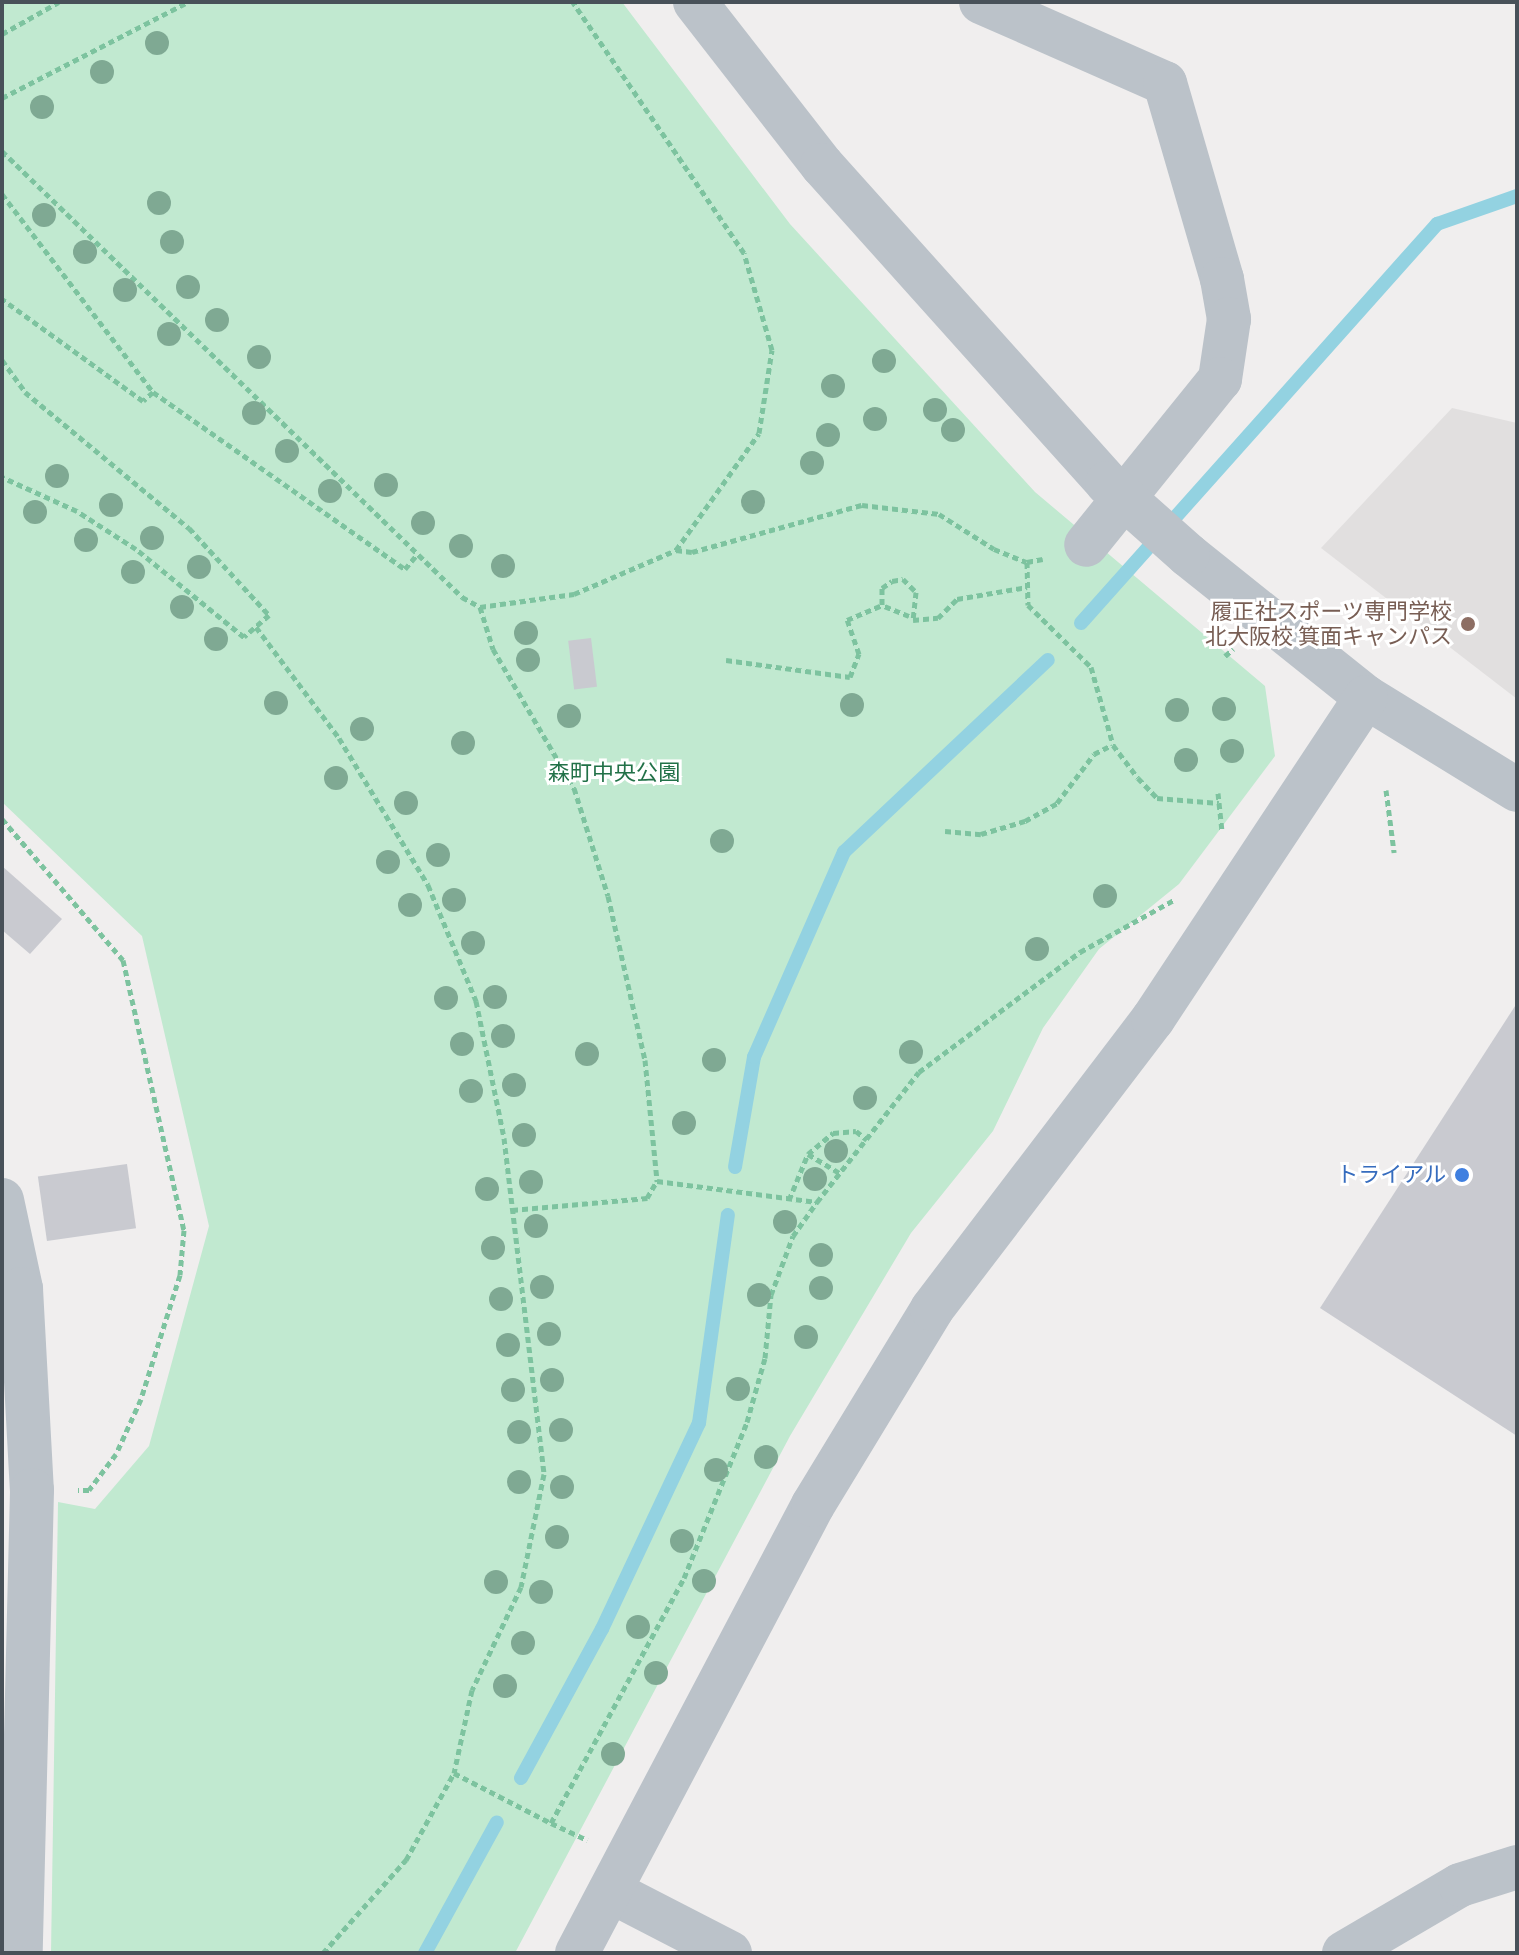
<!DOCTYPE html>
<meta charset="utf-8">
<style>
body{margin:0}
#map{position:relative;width:1519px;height:1955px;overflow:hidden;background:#f0eeee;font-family:"Archivo Narrow","Noto Sans JP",sans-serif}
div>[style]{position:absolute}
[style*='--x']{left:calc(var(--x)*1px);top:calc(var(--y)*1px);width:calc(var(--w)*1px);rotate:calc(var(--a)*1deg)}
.education>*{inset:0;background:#e1dfdf}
.green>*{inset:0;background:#c1e9d0}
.stream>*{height:14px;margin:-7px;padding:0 7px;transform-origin:7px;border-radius:7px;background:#93d2e1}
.building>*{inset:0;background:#c9cad0;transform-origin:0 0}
.path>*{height:5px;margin-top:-2.5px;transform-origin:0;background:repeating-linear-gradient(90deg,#7dc39f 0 6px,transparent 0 10px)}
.minor>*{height:44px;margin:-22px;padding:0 22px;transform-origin:22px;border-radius:22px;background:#bbc2c9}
.minor-bridge>*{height:44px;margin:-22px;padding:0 22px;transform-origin:22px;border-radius:22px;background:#bbc2c9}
.trees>*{width:24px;height:24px;margin:-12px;border-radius:50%;background:#7fa993}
.dots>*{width:22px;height:22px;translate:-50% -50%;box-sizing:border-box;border:4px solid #fff;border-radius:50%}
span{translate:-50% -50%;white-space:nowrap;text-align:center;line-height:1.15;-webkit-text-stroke:6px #fff;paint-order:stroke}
.education-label{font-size:22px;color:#785e54}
.right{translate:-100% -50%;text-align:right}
.park-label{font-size:22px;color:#227148}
.shop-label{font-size:22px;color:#366cbe}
.frame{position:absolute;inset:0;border:4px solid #485159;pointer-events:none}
</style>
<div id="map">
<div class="education">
<i style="clip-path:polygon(1452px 408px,1517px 423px,1517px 699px,1321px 548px)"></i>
</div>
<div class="green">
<i style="clip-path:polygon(2px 2px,622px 2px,790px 224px,1035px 492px,1265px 686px,1275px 756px,1179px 884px,1099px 949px,1043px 1028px,993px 1131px,911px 1233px,790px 1436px,515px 1953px,51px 1953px,58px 1502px,95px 1509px,149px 1446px,209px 1226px,142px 936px,2px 802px)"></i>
</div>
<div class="stream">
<i style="--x:1081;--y:623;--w:535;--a:-48.26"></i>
<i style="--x:1437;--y:224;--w:85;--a:-19.3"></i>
<i style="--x:735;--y:1167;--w:112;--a:-80.2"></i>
<i style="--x:754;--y:1057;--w:224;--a:-66.3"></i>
<i style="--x:844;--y:852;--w:280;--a:-43.3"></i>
<i style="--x:521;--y:1778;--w:170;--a:-61.5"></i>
<i style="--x:602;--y:1629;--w:228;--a:-64.8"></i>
<i style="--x:699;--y:1423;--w:210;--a:-82.1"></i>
<i style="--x:425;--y:1953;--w:149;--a:-61.2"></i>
</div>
<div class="building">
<i style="left:591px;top:638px;width:49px;height:23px;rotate:83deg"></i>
<i style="clip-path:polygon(2px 866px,62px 919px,30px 954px,2px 930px)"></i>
<i style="clip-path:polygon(1517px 1003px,1517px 1436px,1320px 1308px)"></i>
<i style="left:127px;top:1164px;width:65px;height:90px;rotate:82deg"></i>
</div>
<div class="path">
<i style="--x:2;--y:34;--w:65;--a:-29.3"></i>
<i style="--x:2;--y:98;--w:209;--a:-27.3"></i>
<i style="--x:2;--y:151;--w:641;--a:44.11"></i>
<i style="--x:462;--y:597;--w:21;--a:29"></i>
<i style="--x:480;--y:607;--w:95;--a:-7.9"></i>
<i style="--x:574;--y:594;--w:111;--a:-23.3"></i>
<i style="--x:676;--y:550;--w:143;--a:-54.6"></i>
<i style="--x:759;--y:433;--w:84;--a:-81.1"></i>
<i style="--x:772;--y:350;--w:101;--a:-106.1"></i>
<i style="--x:744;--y:253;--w:304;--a:-124.3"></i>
<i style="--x:2;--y:194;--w:249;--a:52.7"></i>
<i style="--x:153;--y:392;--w:13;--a:138"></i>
<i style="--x:143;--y:401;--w:174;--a:-144.1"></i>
<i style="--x:2;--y:360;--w:39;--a:54"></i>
<i style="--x:25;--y:392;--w:213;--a:39.7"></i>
<i style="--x:189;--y:528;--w:118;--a:47.4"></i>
<i style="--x:269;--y:615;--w:33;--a:139"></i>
<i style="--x:244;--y:637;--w:139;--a:-140.8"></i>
<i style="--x:136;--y:549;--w:70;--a:-147.2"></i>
<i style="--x:77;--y:511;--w:82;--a:-155.6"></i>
<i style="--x:153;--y:392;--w:308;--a:35.1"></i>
<i style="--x:405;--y:569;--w:17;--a:-50"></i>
<i style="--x:676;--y:550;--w:16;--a:7"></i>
<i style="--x:692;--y:552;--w:176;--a:-15.5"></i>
<i style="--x:862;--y:505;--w:78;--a:6.7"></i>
<i style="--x:939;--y:514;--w:65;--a:32.5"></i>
<i style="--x:994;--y:549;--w:35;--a:22"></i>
<i style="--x:1027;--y:562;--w:16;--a:-11"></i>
<i style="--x:1027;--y:562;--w:43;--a:88.7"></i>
<i style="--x:1028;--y:605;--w:88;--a:44.5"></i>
<i style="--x:1091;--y:667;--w:81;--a:74.2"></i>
<i style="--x:1113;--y:745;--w:41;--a:52.9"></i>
<i style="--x:1138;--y:778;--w:28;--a:46"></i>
<i style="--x:1157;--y:798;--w:62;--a:4.6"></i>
<i style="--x:480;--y:607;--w:44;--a:72.8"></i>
<i style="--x:493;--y:649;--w:161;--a:59.8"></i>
<i style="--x:574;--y:788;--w:113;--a:72.5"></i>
<i style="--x:608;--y:896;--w:168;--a:77.3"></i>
<i style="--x:645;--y:1060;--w:122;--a:84.3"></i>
<i style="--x:657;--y:1181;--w:161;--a:7.5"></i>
<i style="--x:817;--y:1202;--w:165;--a:-51.9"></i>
<i style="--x:919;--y:1072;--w:201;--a:-36.7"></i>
<i style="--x:1080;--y:952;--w:107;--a:-29"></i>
<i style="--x:909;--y:616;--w:29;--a:-158"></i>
<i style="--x:882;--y:605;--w:17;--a:-90"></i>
<i style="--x:882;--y:588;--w:12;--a:-35"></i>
<i style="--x:892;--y:581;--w:11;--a:-10"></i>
<i style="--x:903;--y:579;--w:18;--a:45"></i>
<i style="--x:916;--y:592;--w:28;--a:96"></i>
<i style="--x:913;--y:620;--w:25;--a:-5"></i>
<i style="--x:938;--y:618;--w:27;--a:-45"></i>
<i style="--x:957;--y:599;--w:71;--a:-9.7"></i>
<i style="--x:256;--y:627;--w:139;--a:53.2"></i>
<i style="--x:339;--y:738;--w:172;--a:58.8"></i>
<i style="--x:428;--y:885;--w:126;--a:67.5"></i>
<i style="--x:476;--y:1001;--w:140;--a:78.4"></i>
<i style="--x:504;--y:1138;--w:338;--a:83.2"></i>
<i style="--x:544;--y:1474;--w:115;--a:101.5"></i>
<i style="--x:521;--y:1587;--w:114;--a:115.4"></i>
<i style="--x:472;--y:1690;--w:85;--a:102.2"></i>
<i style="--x:454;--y:1773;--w:109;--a:27.3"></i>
<i style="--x:551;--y:1823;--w:279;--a:-61.5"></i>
<i style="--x:684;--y:1578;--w:168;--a:-68"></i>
<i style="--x:747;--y:1422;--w:66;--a:-74.3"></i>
<i style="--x:765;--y:1358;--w:63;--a:-84.6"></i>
<i style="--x:771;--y:1295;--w:63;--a:-69.6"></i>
<i style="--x:793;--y:1236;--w:42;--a:-54.8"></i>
<i style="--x:1225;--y:656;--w:11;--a:-41"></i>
<i style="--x:726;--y:660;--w:125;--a:7.8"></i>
<i style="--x:850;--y:677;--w:25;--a:-69"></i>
<i style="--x:859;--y:654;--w:36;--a:-109"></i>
<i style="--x:847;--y:620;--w:38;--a:-23"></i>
<i style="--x:1386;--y:790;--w:63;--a:82.6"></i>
<i style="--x:1218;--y:793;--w:38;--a:84"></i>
<i style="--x:2;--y:819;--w:186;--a:49.4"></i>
<i style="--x:123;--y:960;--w:277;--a:77.3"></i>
<i style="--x:184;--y:1230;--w:45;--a:95.1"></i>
<i style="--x:180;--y:1275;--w:130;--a:107.5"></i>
<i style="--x:141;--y:1399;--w:60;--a:114.4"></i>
<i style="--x:116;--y:1454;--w:45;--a:126.9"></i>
<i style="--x:89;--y:1490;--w:11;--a:180"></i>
<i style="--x:945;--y:831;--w:36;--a:5"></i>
<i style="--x:981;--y:834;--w:46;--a:-16.5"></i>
<i style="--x:1025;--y:821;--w:37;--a:-29"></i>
<i style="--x:1057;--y:803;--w:61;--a:-52.9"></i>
<i style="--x:1094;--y:754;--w:20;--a:-27"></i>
<i style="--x:808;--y:1154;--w:37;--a:31"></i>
<i style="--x:789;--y:1200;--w:50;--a:-67.6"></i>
<i style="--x:808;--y:1154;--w:33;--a:-40"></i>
<i style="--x:833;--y:1133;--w:23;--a:-5"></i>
<i style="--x:856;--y:1131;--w:14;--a:39"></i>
<i style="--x:512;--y:1210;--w:136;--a:-5.1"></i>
<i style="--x:647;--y:1198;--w:20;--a:-60"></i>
<i style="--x:551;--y:1823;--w:40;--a:25"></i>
<i style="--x:323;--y:1953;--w:125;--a:-48.3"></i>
<i style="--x:406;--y:1860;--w:99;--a:-61.1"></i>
</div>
<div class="minor">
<i style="--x:695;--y:2;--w:207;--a:52.1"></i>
<i style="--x:822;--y:165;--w:427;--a:48.1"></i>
<i style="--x:981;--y:2;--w:201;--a:23.8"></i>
<i style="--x:1165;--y:83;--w:204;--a:73.8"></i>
<i style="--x:1222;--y:279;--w:41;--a:80.1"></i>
<i style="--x:1229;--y:319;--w:61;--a:98.5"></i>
<i style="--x:1220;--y:379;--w:213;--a:128.9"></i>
<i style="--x:1188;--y:555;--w:228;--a:38.6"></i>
<i style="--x:1366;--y:697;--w:177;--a:31.6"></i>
<i style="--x:2;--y:1200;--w:91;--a:77.9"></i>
<i style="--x:21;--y:1289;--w:201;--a:86.9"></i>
<i style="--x:32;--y:1490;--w:463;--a:91.4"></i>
<i style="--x:610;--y:1891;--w:135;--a:27.3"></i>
<i style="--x:577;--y:1953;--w:506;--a:-62.22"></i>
<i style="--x:813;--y:1505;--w:229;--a:-58.7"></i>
<i style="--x:932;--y:1309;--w:365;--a:-52.7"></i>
<i style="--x:1153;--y:1019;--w:386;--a:-56.5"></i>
<i style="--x:1344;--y:1953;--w:134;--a:-30.4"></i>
<i style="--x:1460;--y:1885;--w:60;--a:-17.5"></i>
</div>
<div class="minor-bridge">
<i style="--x:1107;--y:483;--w:108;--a:41.6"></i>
</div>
<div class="trees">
<i style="left:157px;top:43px"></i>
<i style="left:102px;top:72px"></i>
<i style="left:42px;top:107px"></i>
<i style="left:159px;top:203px"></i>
<i style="left:44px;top:215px"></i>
<i style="left:172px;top:242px"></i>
<i style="left:85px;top:252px"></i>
<i style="left:188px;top:287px"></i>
<i style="left:125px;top:290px"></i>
<i style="left:217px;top:320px"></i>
<i style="left:169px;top:334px"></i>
<i style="left:259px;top:357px"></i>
<i style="left:884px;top:361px"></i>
<i style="left:833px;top:386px"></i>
<i style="left:935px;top:410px"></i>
<i style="left:254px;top:413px"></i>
<i style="left:875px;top:419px"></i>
<i style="left:953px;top:430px"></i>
<i style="left:828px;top:435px"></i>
<i style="left:287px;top:451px"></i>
<i style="left:812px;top:463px"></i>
<i style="left:57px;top:476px"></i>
<i style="left:386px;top:485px"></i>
<i style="left:330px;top:491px"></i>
<i style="left:753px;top:502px"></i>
<i style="left:111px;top:505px"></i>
<i style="left:35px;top:512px"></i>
<i style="left:423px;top:523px"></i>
<i style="left:152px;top:538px"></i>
<i style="left:86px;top:540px"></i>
<i style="left:461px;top:546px"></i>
<i style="left:503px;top:566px"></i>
<i style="left:199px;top:567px"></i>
<i style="left:133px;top:572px"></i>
<i style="left:182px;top:607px"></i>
<i style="left:526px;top:633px"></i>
<i style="left:216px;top:639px"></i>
<i style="left:528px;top:660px"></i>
<i style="left:276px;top:703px"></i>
<i style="left:852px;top:705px"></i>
<i style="left:1224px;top:709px"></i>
<i style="left:1177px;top:710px"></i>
<i style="left:569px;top:716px"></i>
<i style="left:362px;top:729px"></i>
<i style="left:463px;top:743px"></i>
<i style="left:1232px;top:751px"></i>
<i style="left:1186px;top:760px"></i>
<i style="left:336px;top:778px"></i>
<i style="left:406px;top:803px"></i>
<i style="left:722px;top:841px"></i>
<i style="left:438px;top:855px"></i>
<i style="left:388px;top:862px"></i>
<i style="left:1105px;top:896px"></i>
<i style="left:454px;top:900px"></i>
<i style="left:410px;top:905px"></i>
<i style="left:473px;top:943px"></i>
<i style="left:1037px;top:949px"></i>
<i style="left:495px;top:997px"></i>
<i style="left:446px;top:998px"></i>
<i style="left:503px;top:1036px"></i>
<i style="left:462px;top:1044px"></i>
<i style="left:911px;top:1052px"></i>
<i style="left:587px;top:1054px"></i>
<i style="left:714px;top:1060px"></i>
<i style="left:514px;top:1085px"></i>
<i style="left:471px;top:1091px"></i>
<i style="left:865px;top:1098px"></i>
<i style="left:684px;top:1123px"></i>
<i style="left:524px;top:1135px"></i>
<i style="left:836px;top:1151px"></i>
<i style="left:815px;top:1179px"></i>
<i style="left:531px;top:1182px"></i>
<i style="left:487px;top:1189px"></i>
<i style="left:785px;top:1222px"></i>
<i style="left:536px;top:1226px"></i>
<i style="left:493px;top:1248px"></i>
<i style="left:821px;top:1255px"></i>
<i style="left:542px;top:1287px"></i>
<i style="left:821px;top:1288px"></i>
<i style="left:759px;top:1295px"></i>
<i style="left:501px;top:1299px"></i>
<i style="left:549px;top:1334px"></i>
<i style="left:806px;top:1337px"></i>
<i style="left:508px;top:1345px"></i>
<i style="left:552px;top:1380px"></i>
<i style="left:738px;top:1389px"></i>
<i style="left:513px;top:1390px"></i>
<i style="left:561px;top:1430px"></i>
<i style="left:519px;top:1432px"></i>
<i style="left:766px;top:1457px"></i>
<i style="left:716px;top:1470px"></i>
<i style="left:519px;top:1482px"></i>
<i style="left:562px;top:1487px"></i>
<i style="left:557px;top:1537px"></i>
<i style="left:682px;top:1541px"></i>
<i style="left:704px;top:1581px"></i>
<i style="left:496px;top:1582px"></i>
<i style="left:541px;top:1592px"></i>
<i style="left:638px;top:1627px"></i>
<i style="left:523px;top:1643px"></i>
<i style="left:656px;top:1673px"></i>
<i style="left:505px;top:1686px"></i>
<i style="left:613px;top:1754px"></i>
</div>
<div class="dots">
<i style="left:1468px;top:624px;background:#8d6e63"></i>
<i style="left:1462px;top:1175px;background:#3f7fe0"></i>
</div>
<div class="education-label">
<span class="right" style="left:1452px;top:624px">履正社スポーツ専門学校<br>北大阪校 箕面キャンパス</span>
</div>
<div class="park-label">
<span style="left:614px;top:773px">森町中央公園</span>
</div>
<div class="shop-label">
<span class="right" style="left:1446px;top:1175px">トライアル</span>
</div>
<div class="frame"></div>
</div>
